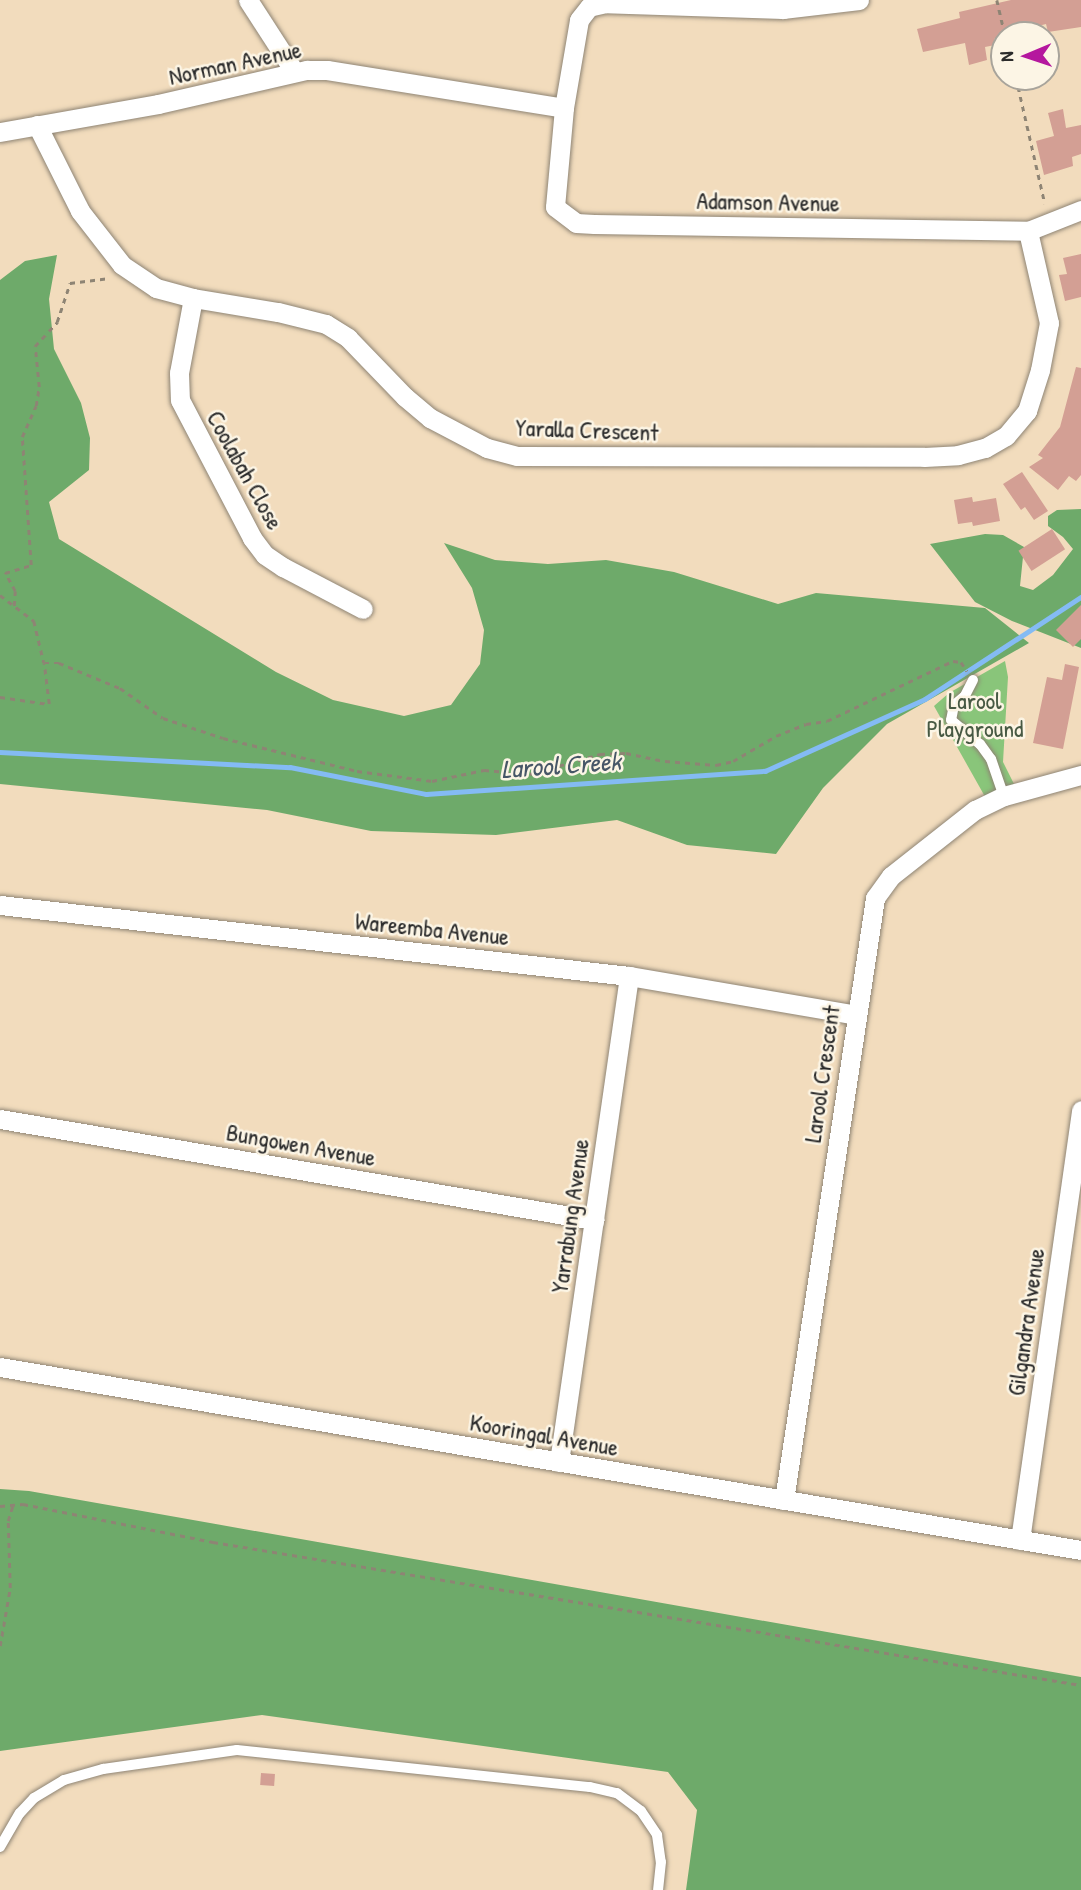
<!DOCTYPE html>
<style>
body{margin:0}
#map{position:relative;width:1081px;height:1890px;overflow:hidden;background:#f2dcbd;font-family:"Patrick Hand",sans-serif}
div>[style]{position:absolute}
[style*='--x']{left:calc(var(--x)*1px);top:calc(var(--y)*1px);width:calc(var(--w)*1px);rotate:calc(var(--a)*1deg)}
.green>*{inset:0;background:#89c57a}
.forest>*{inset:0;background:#6eaa6a}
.stream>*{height:4.5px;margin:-2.25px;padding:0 2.25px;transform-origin:2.25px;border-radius:2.25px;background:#84bbf4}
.building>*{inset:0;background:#d39f94;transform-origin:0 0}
.path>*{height:2.5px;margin-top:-1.25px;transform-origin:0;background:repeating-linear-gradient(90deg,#8e8474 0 5px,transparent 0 10px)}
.roads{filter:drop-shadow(0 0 2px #8e8474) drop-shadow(0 0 2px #8e8474)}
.service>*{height:10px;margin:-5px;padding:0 5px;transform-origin:5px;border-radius:5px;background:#fff}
.minor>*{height:19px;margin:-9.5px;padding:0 9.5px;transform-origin:9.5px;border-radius:9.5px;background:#fff}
span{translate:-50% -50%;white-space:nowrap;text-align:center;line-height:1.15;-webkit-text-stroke:5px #fcf5e5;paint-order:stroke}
.street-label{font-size:24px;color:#2b2b2b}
.park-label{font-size:24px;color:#475943}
.water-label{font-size:26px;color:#465667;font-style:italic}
.north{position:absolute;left:990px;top:21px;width:70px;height:70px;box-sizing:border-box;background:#fcf5e5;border:2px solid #a8a49b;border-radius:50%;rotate:268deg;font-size:19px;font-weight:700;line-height:28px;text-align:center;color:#2b2b2b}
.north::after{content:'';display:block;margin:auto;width:24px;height:32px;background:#b5179e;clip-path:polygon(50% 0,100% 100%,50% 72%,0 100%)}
</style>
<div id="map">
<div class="green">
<i style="clip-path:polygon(1005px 661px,1008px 677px,1003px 762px,1018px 792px,988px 802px,934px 706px,949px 693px)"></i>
</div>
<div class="forest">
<i style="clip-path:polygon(57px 255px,49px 299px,54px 349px,81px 403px,90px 438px,89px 470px,49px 502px,59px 539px,276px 672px,333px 700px,404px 716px,451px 705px,480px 664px,484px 630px,472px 588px,444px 543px,495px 560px,548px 564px,606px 560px,674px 572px,778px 604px,816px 593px,985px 608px,1029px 643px,887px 724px,823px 788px,776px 854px,687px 845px,617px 820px,496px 835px,371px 831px,267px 810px,0 784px,0 280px,25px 261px)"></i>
<i style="clip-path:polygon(1081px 509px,1081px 648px,1012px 621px,975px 602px,930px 544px,985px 534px,1003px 535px,1024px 547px,1020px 586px,1033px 590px,1053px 575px,1073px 549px,1063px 537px,1048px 526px,1048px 516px,1057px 510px)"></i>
<i style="clip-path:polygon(0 1489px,29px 1491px,1081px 1677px,1081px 1890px,686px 1890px,697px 1810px,668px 1772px,262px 1715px,0 1751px)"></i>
</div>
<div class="stream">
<i style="--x:0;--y:752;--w:290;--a:3"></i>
<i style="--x:290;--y:767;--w:139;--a:11.2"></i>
<i style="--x:426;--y:794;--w:340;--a:-3.9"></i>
<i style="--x:765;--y:771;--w:175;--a:-24.2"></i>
<i style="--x:925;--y:699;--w:186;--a:-33.2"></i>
</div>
<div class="building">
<i style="clip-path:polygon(1011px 0,1081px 0,1081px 27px,1048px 32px,1046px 24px,1004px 35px,994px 39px,995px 45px,985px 47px,987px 60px,969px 65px,965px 43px,923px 52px,917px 29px,960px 18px,959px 12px)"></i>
<i style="clip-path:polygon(1063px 109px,1066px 128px,1081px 125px,1081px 154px,1072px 157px,1073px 166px,1044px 175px,1036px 141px,1054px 136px,1048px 113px)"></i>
<i style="clip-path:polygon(1081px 254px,1081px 297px,1065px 301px,1059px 275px,1067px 274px,1063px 258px)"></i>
<i style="clip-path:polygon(1076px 367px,1081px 368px,1081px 475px,1076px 481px,1069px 476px,1058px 490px,1029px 467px,1043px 458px,1038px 455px,1060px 427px)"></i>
<i style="clip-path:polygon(1022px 472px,1048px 511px,1034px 520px,1025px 507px,1021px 510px,1003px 484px)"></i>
<i style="clip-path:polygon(972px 497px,973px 502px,996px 498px,1000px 521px,973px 526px,972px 522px,958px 524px,954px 500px)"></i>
<i style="left:1052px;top:529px;width:24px;height:40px;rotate:57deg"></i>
<i style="clip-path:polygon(1081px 605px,1081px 639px,1073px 647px,1056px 630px)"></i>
<i style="clip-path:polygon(1065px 664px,1079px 667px,1063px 749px,1033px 743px,1047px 677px,1062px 680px)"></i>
<i style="left:261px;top:1773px;width:14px;height:12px;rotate:4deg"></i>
</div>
<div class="path">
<i style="--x:997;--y:0;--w:36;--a:77"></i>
<i style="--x:1016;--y:77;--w:130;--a:77.1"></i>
<i style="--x:0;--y:595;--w:43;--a:37.4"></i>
<i style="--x:34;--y:621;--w:43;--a:76.6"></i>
<i style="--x:14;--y:606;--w:15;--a:-86"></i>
<i style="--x:15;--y:591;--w:21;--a:-119"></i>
<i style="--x:5;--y:573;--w:27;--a:-17"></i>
<i style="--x:31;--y:565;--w:128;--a:-94"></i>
<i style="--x:22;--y:437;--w:34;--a:-66"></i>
<i style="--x:36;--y:406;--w:19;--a:-81"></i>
<i style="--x:39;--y:387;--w:41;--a:-95.6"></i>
<i style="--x:35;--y:346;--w:33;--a:-47"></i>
<i style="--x:57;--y:322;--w:41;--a:-71.6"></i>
<i style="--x:70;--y:283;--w:40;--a:-7.1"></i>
<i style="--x:0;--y:697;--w:49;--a:8.1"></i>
<i style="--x:49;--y:704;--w:41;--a:-97"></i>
<i style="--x:44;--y:663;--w:15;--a:0"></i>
<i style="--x:59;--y:663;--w:66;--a:22.3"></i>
<i style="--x:120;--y:688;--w:52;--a:34.9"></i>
<i style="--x:163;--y:718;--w:63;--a:18.4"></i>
<i style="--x:223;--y:738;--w:138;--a:13.8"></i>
<i style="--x:357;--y:771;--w:76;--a:7.6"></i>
<i style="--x:432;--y:781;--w:53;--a:-11.9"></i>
<i style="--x:484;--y:770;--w:46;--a:5"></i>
<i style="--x:530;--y:774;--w:73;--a:-15.9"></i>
<i style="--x:600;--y:754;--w:26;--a:-2"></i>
<i style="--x:626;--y:753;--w:40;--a:12"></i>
<i style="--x:665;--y:761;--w:51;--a:4.5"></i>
<i style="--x:716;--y:765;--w:17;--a:-13"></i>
<i style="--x:733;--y:761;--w:50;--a:-30.2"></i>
<i style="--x:776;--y:736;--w:32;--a:-22"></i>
<i style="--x:806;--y:724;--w:21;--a:-8"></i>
<i style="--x:827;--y:721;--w:140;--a:-25.5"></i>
<i style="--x:953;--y:661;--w:8;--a:7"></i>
<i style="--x:961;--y:662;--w:11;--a:56"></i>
<i style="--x:0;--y:1506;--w:23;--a:-5"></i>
<i style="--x:23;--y:1504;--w:194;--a:11.3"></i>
<i style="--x:213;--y:1542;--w:880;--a:9.36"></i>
<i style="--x:0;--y:1646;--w:59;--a:-80.2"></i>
<i style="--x:10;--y:1588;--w:67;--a:-91.7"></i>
<i style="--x:8;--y:1521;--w:17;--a:-73"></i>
</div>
<div class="roads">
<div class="service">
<i style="--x:973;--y:680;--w:18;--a:117"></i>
<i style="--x:965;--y:696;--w:14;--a:141"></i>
<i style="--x:954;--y:705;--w:15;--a:101"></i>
<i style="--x:951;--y:720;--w:38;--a:40"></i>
<i style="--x:980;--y:744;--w:19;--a:54"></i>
<i style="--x:991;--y:759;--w:39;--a:71"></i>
<i style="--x:0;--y:1847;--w:39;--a:-60"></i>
<i style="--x:20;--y:1813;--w:21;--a:-47"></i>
<i style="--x:34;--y:1798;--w:35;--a:-31"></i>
<i style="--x:64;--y:1780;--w:41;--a:-15.8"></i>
<i style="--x:103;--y:1769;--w:135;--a:-8.1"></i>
<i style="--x:237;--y:1750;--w:355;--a:6"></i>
<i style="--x:590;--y:1787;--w:28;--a:13"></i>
<i style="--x:617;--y:1793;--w:30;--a:37"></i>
<i style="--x:641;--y:1811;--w:29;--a:56"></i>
<i style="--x:657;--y:1835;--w:27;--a:82"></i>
<i style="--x:661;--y:1862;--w:28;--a:96"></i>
</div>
<div class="minor">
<i style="--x:248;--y:0;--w:85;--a:57.1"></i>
<i style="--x:859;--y:0;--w:77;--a:173.2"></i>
<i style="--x:783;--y:9;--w:177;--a:-178.1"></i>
<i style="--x:606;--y:3;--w:17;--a:167"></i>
<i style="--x:589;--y:7;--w:16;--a:128"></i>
<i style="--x:579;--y:20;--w:89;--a:99.7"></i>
<i style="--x:564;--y:108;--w:99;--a:95.2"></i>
<i style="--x:555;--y:207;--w:26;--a:37"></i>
<i style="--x:576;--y:223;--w:18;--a:3"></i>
<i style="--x:594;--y:224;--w:434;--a:0.9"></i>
<i style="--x:1028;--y:231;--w:57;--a:-21.6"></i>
<i style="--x:37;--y:125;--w:96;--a:63.4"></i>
<i style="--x:80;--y:211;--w:68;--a:52.1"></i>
<i style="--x:122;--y:265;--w:41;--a:34.1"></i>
<i style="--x:156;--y:288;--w:38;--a:15"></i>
<i style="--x:193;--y:298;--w:86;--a:9.4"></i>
<i style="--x:278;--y:312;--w:49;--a:14"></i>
<i style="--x:326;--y:324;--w:26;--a:32"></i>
<i style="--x:348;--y:338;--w:82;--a:46"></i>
<i style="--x:405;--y:397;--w:33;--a:40"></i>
<i style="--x:430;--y:418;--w:64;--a:27.8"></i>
<i style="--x:487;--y:448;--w:31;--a:15"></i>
<i style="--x:517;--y:456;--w:407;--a:0.1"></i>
<i style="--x:924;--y:457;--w:34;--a:-3"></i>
<i style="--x:958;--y:455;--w:28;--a:-15"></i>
<i style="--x:985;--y:448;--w:24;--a:-30"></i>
<i style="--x:1006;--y:436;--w:33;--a:-50"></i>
<i style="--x:1027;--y:411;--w:43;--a:-72.4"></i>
<i style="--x:1040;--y:370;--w:48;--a:-79.2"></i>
<i style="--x:1049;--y:323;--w:94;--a:-102.9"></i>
<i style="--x:0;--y:132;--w:160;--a:-10"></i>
<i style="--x:158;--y:104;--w:153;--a:-12.9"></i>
<i style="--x:307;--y:70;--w:20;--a:0"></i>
<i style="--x:327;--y:70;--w:240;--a:9.1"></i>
<i style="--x:193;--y:298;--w:76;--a:100.6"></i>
<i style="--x:179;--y:373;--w:27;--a:88"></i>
<i style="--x:180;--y:400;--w:156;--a:62.4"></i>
<i style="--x:252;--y:538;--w:21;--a:53"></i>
<i style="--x:265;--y:555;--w:22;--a:34"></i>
<i style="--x:283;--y:567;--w:90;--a:27.7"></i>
<i style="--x:0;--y:905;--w:633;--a:6.44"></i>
<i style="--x:629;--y:976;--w:230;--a:9.7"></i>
<i style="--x:0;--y:1119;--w:603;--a:9.65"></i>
<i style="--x:0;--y:1367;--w:1096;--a:9.61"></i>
<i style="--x:559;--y:1462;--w:491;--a:-81.8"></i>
<i style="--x:784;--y:1500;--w:609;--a:-81.4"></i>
<i style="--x:875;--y:898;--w:27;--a:-54"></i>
<i style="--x:891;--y:876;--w:107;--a:-38.2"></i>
<i style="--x:975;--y:810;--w:32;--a:-26"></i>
<i style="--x:1004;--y:796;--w:80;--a:-15.3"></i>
<i style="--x:1020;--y:1540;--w:434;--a:-81.9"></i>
</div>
</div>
<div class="street-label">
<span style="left:235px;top:63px;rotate:-12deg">Norman Avenue</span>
<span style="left:768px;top:202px;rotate:1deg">Adamson Avenue</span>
<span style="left:587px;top:430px;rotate:2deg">Yaralla Crescent</span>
<span style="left:245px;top:470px;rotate:61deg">Coolabah Close</span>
<span style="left:432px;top:929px;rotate:6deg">Wareemba Avenue</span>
<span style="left:822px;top:1074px;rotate:-82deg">Larool Crescent</span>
<span style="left:301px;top:1145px;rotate:10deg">Bungowen Avenue</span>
<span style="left:570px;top:1216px;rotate:-82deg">Yarrabung Avenue</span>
<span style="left:1026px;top:1322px;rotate:-82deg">Gilgandra Avenue</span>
<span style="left:544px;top:1435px;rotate:10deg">Kooringal Avenue</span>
</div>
<div class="park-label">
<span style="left:975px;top:715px">Larool<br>Playground</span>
</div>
<div class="water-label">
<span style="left:561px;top:765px;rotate:-4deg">Larool Creek</span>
</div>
<div class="north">N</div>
</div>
